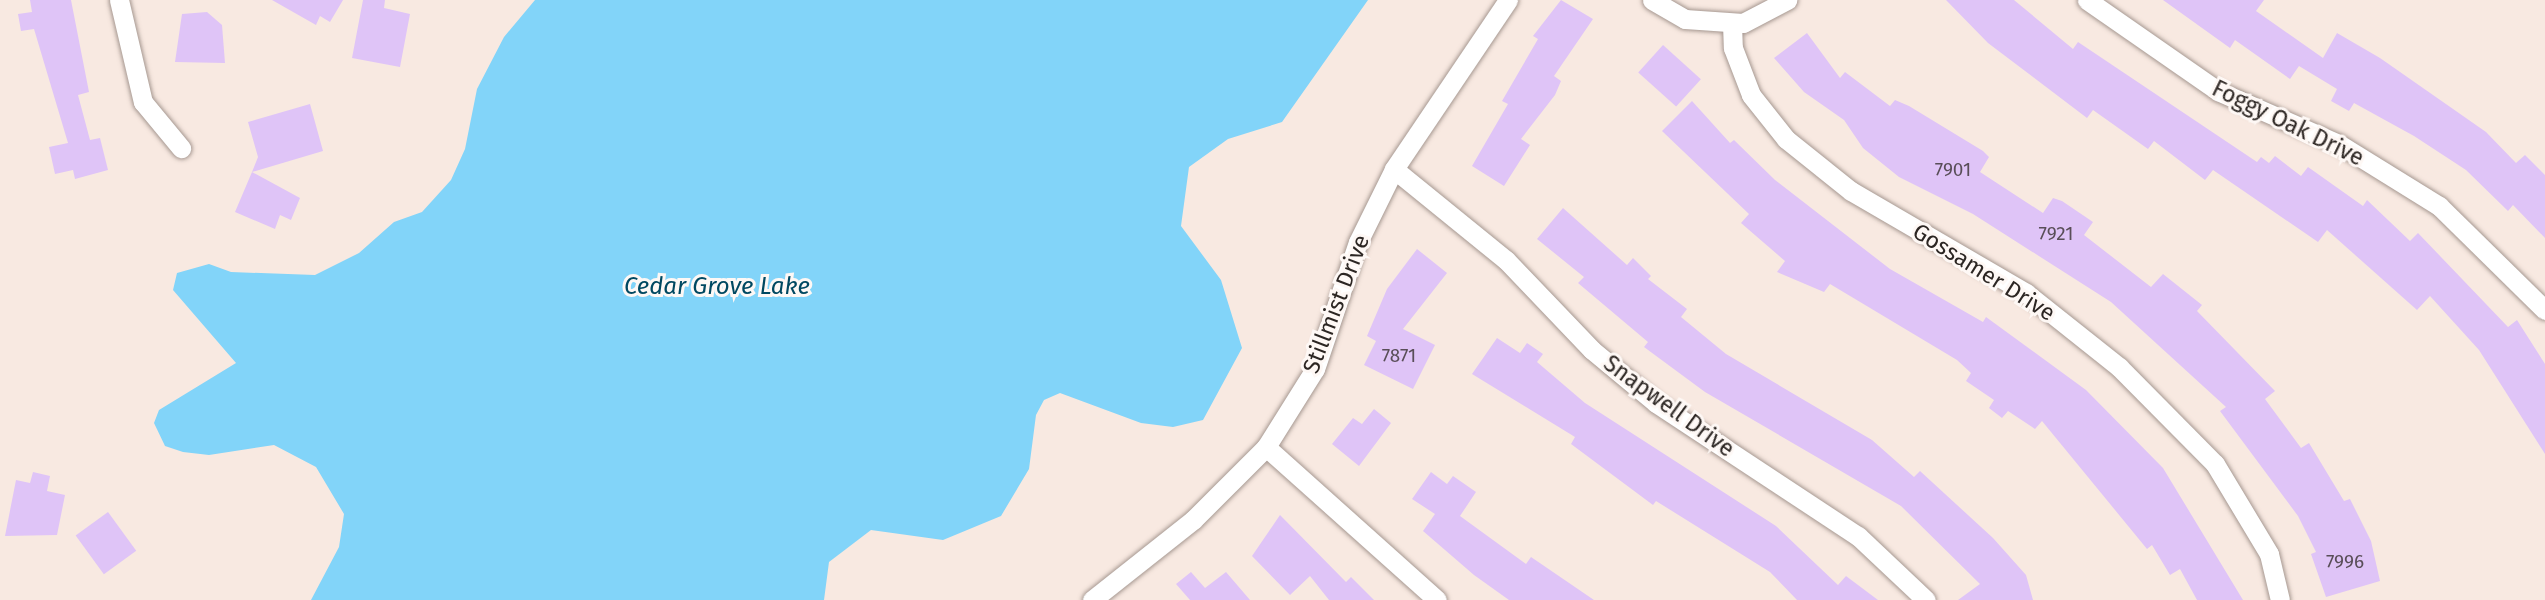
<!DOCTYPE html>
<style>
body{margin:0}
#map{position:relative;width:2545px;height:600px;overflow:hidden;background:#f8e9e1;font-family:"Fira Sans",sans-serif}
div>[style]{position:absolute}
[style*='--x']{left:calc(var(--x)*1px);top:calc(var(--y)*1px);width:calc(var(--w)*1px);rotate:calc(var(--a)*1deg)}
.water>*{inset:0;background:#82d4f9}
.building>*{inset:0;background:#dfc4f7;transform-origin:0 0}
.roads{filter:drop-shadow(0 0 2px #a69891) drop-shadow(0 0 2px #a69891)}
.street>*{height:19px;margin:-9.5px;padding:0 9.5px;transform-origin:9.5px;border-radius:9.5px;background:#fff}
span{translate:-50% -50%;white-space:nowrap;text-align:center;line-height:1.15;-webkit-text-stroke:6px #fef8f5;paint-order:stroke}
.number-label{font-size:19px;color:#594e58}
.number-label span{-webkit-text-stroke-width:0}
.street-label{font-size:23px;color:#2c2623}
.water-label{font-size:24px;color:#004861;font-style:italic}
</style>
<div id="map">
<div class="water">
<i style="clip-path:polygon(535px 0,1368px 0,1282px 122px,1228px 139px,1189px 167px,1181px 226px,1221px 280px,1242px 348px,1203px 420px,1173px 427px,1141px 423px,1060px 393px,1044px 400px,1036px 415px,1029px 469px,1001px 516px,943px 540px,871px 530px,829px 562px,824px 600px,311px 600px,339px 547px,344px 514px,316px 467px,274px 445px,209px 455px,183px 452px,165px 446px,154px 423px,159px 410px,236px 363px,173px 290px,177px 273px,209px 264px,231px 272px,315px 275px,359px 253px,394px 222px,422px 212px,451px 180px,465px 149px,477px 89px,504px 37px)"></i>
</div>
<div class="building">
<i style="clip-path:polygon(30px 0,71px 0,89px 92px,78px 95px,90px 140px,100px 138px,108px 170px,75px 179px,73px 170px,55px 174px,49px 147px,68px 143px,34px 29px,21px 31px,18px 14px,32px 12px)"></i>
<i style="clip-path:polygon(272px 0,343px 0,330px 22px,320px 16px,316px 25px)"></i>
<i style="clip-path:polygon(363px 0,385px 0,384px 8px,410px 14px,400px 67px,352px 58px)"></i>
<i style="clip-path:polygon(1561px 0,1593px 19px,1554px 76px,1561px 81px,1555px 95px,1521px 139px,1530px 145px,1504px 186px,1472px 166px,1508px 104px,1502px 101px,1538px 39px,1533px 36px)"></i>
<i style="clip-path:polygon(1946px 0,2014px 0,2073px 49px,2078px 42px,2257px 162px,2261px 157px,2269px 163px,2275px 156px,2301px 176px,2308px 167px,2363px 206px,2367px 200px,2410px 241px,2418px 233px,2508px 327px,2517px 320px,2545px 364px,2545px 454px,2479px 350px,2430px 296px,2417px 310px,2327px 230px,2318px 242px,2213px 170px,2205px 180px,2154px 141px,2148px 149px,2093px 110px,2087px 118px,1988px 43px)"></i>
<i style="clip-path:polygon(2163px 0,2264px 0,2256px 11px,2323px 58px,2337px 33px,2380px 58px,2486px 132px,2516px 163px,2525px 155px,2545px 175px,2545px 238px,2513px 205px,2508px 211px,2466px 170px,2414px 136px,2354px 103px,2349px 111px,2331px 101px,2337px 89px,2299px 66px,2290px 79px,2235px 40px,2230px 48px)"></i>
<i style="clip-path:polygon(207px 12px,222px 25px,225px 63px,175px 62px,182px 14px)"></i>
<i style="clip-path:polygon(1807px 33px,1840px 78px,1845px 72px,1890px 106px,1895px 100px,1909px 106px,1983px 151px,1989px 157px,1980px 172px,2043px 213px,2053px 198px,2062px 201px,2093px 222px,2084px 235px,2151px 287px,2163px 274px,2202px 305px,2197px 311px,2275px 391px,2265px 399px,2301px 448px,2309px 443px,2344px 501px,2350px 499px,2371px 541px,2380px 581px,2326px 597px,2311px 554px,2316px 552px,2298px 516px,2220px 411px,2226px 407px,2111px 302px,1973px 214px,1899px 177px,1863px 148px,1844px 120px,1804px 92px,1774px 58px)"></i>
<i style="left:1663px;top:45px;width:51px;height:37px;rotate:42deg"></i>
<i style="clip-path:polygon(1692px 101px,1730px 143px,1734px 140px,1775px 180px,1890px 269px,1983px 322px,1986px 317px,2086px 390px,2163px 468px,2243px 600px,2197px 600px,2180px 569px,2170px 575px,2152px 545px,2147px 549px,2042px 421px,2035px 429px,2008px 411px,2002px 418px,1989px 408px,1994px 400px,1966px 381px,1971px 373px,1957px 360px,1830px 284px,1824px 292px,1777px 272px,1785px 261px,1741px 223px,1749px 214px,1662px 131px)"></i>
<i style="clip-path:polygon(310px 104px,323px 151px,252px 172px,258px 157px,248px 122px)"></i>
<i style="clip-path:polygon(252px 172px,300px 198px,291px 220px,280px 215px,275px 229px,235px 212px)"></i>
<i style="clip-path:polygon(1563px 208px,1627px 265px,1633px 258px,1651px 276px,1648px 279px,1687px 309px,1681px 317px,1726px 354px,1872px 440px,1914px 477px,1920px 471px,1993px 538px,2026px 575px,2033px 600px,1958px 600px,1980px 584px,1901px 506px,1705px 392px,1644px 347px,1648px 342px,1578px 283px,1584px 277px,1537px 239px)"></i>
<i style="clip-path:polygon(1417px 249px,1447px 273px,1403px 329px,1435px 345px,1413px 389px,1364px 365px,1376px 341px,1367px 336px,1387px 289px)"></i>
<i style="clip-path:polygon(1497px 338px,1520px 353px,1527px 343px,1543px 354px,1537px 362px,1585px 403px,1776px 526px,1838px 585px,1846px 576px,1878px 600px,1797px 600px,1770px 572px,1656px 501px,1653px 505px,1571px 444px,1575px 437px,1472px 374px)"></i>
<i style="clip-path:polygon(1374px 409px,1391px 423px,1359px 466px,1332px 444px,1353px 418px,1362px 424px)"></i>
<i style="clip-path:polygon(33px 472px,50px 476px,47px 491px,65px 495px,57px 535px,5px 536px,16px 480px,30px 483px)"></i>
<i style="clip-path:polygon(1431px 472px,1447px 484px,1453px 476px,1476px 492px,1460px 516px,1526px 564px,1531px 557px,1594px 600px,1509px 600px,1474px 575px,1423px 531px,1435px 514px,1412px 499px)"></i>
<i style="left:108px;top:512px;width:48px;height:40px;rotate:54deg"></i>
<i style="clip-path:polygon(1280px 515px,1346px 582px,1351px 577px,1374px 600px,1329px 600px,1310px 576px,1290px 595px,1252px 556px)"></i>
<i style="clip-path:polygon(1191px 572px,1205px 588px,1226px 572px,1250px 600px,1190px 600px,1176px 584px)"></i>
</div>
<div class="roads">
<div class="street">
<i style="--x:119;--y:0;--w:105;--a:76.8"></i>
<i style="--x:143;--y:102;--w:60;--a:50.4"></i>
<i style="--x:1652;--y:0;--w:38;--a:30"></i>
<i style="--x:1685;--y:19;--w:58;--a:3.9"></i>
<i style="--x:1743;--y:23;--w:50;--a:-27.6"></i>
<i style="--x:2087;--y:0;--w:160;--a:34.8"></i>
<i style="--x:2218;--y:91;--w:132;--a:23.7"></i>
<i style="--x:2339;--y:144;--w:118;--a:31.8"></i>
<i style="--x:2439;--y:206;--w:148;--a:44.5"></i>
<i style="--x:1732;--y:23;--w:25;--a:88"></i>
<i style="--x:1733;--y:48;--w:50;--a:69"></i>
<i style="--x:1751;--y:95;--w:56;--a:51.5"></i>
<i style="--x:1786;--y:139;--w:83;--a:38.7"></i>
<i style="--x:1851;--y:191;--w:203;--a:30.2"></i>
<i style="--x:2026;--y:293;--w:119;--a:38.5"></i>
<i style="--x:2119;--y:367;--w:136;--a:45.3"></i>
<i style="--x:2215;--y:464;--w:105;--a:59"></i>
<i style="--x:2269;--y:554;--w:47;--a:76.6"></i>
<i style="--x:1394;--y:169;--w:144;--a:39.1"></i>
<i style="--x:1506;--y:260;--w:124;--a:46.3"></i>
<i style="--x:1592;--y:350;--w:83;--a:39.6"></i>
<i style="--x:1656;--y:403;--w:242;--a:33.4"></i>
<i style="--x:1858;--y:536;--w:93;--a:43.3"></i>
<i style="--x:1266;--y:447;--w:229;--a:41.8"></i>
<i style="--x:1092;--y:600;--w:129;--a:-38.4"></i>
<i style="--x:1193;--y:520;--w:103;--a:-45"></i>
<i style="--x:1266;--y:447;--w:92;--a:-57.9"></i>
<i style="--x:1315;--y:369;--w:134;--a:-71.3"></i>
<i style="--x:1358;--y:242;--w:81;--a:-63.7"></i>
<i style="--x:1394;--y:169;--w:204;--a:-56"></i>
</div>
</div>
<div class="number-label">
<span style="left:1953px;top:170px">7901</span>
<span style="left:2056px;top:234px">7921</span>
<span style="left:1399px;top:356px">7871</span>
<span style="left:2345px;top:562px">7996</span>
</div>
<div class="street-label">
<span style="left:2288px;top:123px;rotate:26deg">Foggy Oak Drive</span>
<span style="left:1984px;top:272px;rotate:32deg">Gossamer Drive</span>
<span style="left:1336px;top:304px;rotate:-69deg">Stillmist Drive</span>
<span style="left:1669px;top:406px;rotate:36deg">Snapwell Drive</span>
</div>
<div class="water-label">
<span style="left:717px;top:287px">Cedar Grove Lake</span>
</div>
</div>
